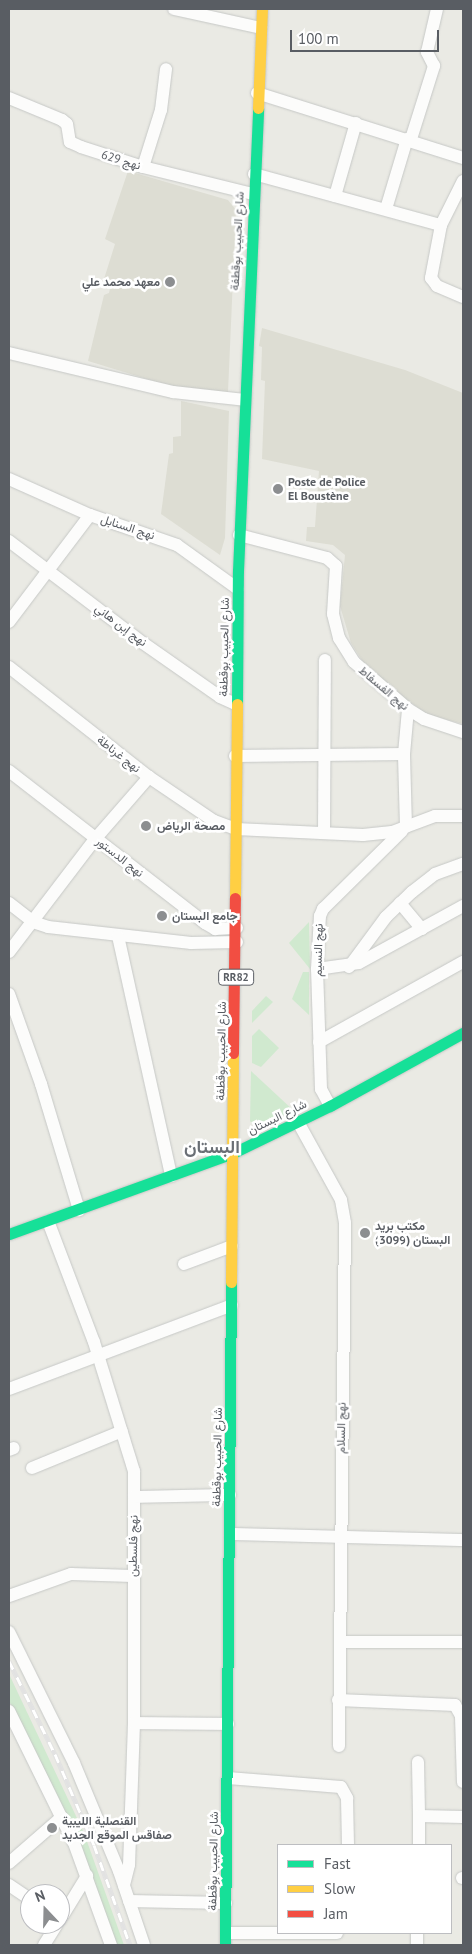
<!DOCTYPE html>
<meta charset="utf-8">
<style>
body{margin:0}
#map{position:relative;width:472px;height:1954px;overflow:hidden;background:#eaeae4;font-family:"PT Sans",Vazirmatn,sans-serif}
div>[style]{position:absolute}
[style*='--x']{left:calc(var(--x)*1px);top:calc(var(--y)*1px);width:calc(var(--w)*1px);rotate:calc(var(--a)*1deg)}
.education>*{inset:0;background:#ddddd3}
.green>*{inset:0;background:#d0e9cf}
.roads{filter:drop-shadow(0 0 1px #c6c8c6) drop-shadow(0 0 1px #c6c8c6)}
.street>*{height:12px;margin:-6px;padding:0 6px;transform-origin:6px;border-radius:6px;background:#fcfcfb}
.fast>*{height:11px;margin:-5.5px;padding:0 5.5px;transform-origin:5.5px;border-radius:5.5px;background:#16e098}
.slow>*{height:11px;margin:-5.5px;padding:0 5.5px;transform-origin:5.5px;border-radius:5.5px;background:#ffcf43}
.jam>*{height:11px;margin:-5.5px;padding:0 5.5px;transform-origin:5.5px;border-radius:5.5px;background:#f24e42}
.rail>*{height:5px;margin-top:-2.5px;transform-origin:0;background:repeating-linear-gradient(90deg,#fff 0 9px,#e2e2e2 0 18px);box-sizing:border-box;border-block:1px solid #e2e2e2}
.dots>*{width:14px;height:14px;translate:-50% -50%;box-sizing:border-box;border:2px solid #fff;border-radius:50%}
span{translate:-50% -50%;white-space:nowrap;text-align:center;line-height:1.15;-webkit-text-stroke:5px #fff;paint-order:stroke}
.shield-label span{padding:1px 4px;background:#fff;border:1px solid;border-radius:4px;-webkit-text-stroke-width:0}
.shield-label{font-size:11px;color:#595d63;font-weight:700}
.street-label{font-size:12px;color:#595d63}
.poi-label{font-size:12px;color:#595d63;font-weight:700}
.right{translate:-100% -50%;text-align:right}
.left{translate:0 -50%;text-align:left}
.district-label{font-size:18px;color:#6a6f75;font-weight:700}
.frame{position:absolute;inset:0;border:10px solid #595d63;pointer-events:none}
.legend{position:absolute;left:277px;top:1844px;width:175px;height:90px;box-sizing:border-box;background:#fff;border:1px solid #bdbec1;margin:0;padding:6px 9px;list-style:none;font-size:15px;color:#595d63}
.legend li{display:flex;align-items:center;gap:10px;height:25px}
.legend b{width:25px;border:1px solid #bdbec1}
.north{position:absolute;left:20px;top:1884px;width:50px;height:50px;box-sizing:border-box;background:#fff;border:1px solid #bdbec1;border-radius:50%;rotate:339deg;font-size:14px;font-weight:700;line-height:20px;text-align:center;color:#595d63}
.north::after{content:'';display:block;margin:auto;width:18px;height:22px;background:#8c8e90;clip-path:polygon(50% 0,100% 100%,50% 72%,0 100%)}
.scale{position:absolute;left:290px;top:30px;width:149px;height:22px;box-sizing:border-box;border:2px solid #595d63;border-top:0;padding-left:6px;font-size:15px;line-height:18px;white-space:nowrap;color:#595d63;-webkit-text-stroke:4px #fff;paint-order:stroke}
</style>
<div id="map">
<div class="education">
<i style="clip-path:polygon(128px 171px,228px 200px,236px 210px,228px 392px,183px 390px,88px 361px,104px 295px,109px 293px,111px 284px,104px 279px,115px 244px,105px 239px)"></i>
<i style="clip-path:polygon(262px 328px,405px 370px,463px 393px,463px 724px,426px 714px,368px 670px,351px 643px,340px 606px,345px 555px,333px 545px,306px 541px,307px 527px,315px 527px,319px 471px,262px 459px,265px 381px,261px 380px,262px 347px,259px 346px)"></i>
<i style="clip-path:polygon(181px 401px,229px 411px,225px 538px,220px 555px,161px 514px,169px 454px,173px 453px,173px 437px,181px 436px)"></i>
</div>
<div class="green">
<i style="clip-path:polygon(309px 922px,310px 969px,289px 943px)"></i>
<i style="clip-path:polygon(303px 972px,309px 972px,309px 1015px,292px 999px)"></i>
<i style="clip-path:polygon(266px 996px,273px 1002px,252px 1023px,252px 1011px)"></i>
<i style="clip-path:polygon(259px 1029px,279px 1048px,261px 1067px,252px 1063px,252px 1036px)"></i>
<i style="clip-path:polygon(251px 1071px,293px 1110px,257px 1129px,250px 1121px)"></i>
<i style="clip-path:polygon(9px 1674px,84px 1833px,124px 1945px,115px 1945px,28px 1738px,9px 1701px)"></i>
</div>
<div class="roads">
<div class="street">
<i style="--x:174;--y:9;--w:89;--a:12.3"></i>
<i style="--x:257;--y:93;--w:216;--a:17.5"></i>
<i style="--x:9;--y:98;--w:57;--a:22.5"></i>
<i style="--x:62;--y:120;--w:6;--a:39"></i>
<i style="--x:67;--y:124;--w:18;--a:81"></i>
<i style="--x:70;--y:142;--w:12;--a:24"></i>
<i style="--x:81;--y:147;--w:65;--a:17.9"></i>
<i style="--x:143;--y:167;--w:113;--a:13.8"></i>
<i style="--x:411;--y:139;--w:77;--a:-72.5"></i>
<i style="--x:434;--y:66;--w:16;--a:-117"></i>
<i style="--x:427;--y:52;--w:44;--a:-76.9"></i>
<i style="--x:143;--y:167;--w:60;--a:-72.5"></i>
<i style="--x:161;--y:110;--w:41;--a:-83"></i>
<i style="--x:254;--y:174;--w:194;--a:15.3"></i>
<i style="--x:463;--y:181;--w:49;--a:116.6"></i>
<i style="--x:441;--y:225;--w:54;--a:100.7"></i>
<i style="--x:431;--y:278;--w:10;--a:53"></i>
<i style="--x:437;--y:286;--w:28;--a:23"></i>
<i style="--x:335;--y:196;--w:76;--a:-74"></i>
<i style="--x:386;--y:209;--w:73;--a:-73.3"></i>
<i style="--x:9;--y:353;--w:169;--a:13.4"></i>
<i style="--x:173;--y:392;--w:72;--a:6.3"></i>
<i style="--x:9;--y:479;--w:89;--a:24"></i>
<i style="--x:90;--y:515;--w:92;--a:19"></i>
<i style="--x:177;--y:545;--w:75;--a:35.8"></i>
<i style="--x:239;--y:535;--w:91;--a:14.6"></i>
<i style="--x:327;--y:558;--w:12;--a:42"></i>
<i style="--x:336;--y:566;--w:48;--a:93.6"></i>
<i style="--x:333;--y:614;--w:25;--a:76"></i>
<i style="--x:339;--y:638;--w:28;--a:58"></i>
<i style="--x:354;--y:662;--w:72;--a:41"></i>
<i style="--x:408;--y:709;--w:19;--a:32"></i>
<i style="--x:424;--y:719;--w:41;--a:18.4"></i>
<i style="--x:9;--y:541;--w:168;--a:37.3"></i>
<i style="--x:143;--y:643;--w:94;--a:35"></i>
<i style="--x:220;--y:697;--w:17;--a:24"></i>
<i style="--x:9;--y:622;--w:134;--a:-52.9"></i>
<i style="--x:9;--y:667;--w:178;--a:38.2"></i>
<i style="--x:149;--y:777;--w:78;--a:34.1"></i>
<i style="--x:214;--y:821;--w:23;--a:20"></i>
<i style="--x:236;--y:829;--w:127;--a:2.7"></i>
<i style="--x:363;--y:835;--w:29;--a:-6"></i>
<i style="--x:392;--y:832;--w:46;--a:-20.4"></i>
<i style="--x:435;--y:816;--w:28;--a:0"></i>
<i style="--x:235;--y:756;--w:169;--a:-0.7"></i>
<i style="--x:9;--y:771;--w:248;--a:37.8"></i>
<i style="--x:205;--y:923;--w:12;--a:31"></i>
<i style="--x:215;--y:929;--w:22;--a:-3"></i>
<i style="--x:406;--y:827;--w:73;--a:-91.6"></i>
<i style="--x:404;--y:754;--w:45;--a:-84.9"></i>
<i style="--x:324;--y:833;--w:173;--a:-89.7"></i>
<i style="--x:9;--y:903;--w:31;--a:38"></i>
<i style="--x:33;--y:922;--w:16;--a:18"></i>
<i style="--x:48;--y:927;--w:144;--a:6.4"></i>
<i style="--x:191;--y:943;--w:46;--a:-1.2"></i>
<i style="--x:400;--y:903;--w:34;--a:50"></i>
<i style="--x:118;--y:936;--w:246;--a:77.5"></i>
<i style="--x:9;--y:952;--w:143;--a:-52.7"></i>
<i style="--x:96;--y:838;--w:81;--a:-49"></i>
<i style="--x:349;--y:967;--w:62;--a:-53.5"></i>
<i style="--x:386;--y:917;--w:36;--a:-44"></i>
<i style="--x:412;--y:892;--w:29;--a:-38"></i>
<i style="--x:435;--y:874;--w:30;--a:-20"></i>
<i style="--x:317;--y:969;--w:42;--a:-8.1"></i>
<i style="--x:359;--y:963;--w:119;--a:-28.7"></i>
<i style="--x:9;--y:994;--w:96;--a:70.4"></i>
<i style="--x:41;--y:1084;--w:132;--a:73.2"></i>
<i style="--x:319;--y:1042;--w:165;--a:-29.1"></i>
<i style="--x:330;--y:1106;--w:19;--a:-118"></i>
<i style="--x:321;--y:1089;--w:120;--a:-91.9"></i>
<i style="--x:317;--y:969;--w:53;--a:-86.8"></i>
<i style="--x:320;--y:916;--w:8;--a:-67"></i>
<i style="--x:323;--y:909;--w:111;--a:-44.6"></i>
<i style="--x:298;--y:1122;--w:89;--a:61.1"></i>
<i style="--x:341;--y:1200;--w:23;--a:80"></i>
<i style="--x:345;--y:1223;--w:523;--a:90.66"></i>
<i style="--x:48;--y:1221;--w:129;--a:69.2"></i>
<i style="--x:94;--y:1342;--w:135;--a:72.8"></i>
<i style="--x:134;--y:1471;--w:252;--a:90"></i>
<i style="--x:134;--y:1723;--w:142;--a:92"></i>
<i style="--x:129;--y:1865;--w:21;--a:104"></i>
<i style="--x:184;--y:1264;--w:51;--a:-20.6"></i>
<i style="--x:9;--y:1389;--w:238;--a:-20.6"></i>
<i style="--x:9;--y:1450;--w:5;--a:-22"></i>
<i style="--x:32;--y:1468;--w:97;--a:-22.3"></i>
<i style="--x:134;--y:1497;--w:96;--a:-1.2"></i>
<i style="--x:230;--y:1534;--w:233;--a:1.5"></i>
<i style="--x:9;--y:1596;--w:66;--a:-19.5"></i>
<i style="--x:71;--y:1574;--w:61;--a:1.9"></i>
<i style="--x:9;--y:1632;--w:146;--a:63.6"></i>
<i style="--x:74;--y:1763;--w:117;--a:67.4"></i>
<i style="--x:119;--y:1871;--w:78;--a:71.3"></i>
<i style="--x:340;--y:1642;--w:123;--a:0"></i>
<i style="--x:338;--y:1700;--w:117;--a:2.4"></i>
<i style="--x:455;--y:1705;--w:13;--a:61"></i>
<i style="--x:461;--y:1716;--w:66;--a:88.3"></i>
<i style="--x:9;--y:1711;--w:147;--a:63.8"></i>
<i style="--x:74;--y:1843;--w:109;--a:70.1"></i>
<i style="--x:134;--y:1723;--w:94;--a:0.6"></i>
<i style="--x:418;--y:1762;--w:54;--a:88.9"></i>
<i style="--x:228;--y:1778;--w:113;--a:4.6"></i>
<i style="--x:341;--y:1787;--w:13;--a:61"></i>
<i style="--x:347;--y:1798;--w:47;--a:88.8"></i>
<i style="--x:419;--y:1845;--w:29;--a:-90"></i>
<i style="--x:419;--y:1816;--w:44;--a:1.3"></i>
<i style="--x:9;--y:1863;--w:70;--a:-41"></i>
<i style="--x:462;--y:1878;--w:1;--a:0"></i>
<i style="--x:9;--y:1885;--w:25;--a:34"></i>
<i style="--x:129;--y:1901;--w:97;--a:1.2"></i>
<i style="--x:60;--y:1920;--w:52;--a:-58.5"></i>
<i style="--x:226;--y:1933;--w:111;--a:0"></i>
<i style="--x:44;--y:1945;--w:25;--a:-58"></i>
<i style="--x:417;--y:1945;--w:12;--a:-90"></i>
</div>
<div class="fast">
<i style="--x:237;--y:704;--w:133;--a:-89.6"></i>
<i style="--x:238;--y:571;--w:463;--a:-87.5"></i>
<i style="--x:9;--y:1234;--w:238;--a:-19.9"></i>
<i style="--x:233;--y:1153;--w:108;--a:-25.9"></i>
<i style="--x:330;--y:1106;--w:152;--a:-28.8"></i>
<i style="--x:225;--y:1945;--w:663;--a:-89.48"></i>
</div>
<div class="slow">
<i style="--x:258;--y:108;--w:99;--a:-87.7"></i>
<i style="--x:235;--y:898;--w:194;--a:-89.4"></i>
<i style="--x:231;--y:1282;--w:229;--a:-89.5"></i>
</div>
<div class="jam">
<i style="--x:233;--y:1053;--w:155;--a:-89.3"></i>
</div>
</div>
<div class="rail">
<i style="--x:9;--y:1661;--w:104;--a:63.7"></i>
<i style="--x:55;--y:1754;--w:99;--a:66.8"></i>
<i style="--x:94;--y:1845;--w:106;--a:70.2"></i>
</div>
<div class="dots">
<i style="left:170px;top:282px;background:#8c8e90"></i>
<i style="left:278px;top:489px;background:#8c8e90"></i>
<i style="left:146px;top:826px;background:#8c8e90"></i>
<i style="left:162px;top:916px;background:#8c8e90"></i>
<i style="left:365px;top:1233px;background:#8c8e90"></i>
<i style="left:52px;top:1828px;background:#8c8e90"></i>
</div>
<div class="shield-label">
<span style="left:236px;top:977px">RR82</span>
</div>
<div class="street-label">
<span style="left:121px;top:160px;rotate:17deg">نهج 629</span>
<span style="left:237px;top:241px;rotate:-87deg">شارع الحبيب بوقطفة</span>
<span style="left:128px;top:527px;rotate:18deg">نهج السنابل</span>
<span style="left:121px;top:625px;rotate:37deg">نهج إبن هاني</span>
<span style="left:224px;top:647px;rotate:-89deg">شارع الحبيب بوقطفة</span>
<span style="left:384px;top:688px;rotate:40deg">نهج الفسفاط</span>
<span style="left:119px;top:754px;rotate:38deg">نهج غرناطة</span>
<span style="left:120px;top:857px;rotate:38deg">نهج الدستور</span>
<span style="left:318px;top:950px;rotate:-89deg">نهج النسيم</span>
<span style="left:221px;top:1051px;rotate:-89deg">شارع الحبيب بوقطفة</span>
<span style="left:277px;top:1117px;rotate:-26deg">شارع البستان</span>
<span style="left:341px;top:1428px;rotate:-89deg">نهج السلام</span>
<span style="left:217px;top:1457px;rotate:-89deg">شارع الحبيب بوقطفة</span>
<span style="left:133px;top:1546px;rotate:-89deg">نهج فلسطين</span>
<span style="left:213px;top:1861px;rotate:-89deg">شارع الحبيب بوقطفة</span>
</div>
<div class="poi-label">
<span class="right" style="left:160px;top:282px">معهد محمد علي</span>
<span class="left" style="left:288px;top:489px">Poste de Police<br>El Boustène</span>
<span class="left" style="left:157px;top:826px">مصحة الرياض</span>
<span class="left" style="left:172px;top:916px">جامع البستان</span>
<span class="left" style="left:375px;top:1233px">مكتب بريد<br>البستان (3099)</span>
<span class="left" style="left:62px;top:1828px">القنصلية الليبية<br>صفاقس الموقع الجديد</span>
</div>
<div class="district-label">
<span style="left:212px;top:1147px">البستان</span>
</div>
<div class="frame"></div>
<ul class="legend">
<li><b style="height:6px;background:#16e098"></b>Fast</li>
<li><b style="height:6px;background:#ffcf43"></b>Slow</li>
<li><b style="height:6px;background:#f24e42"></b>Jam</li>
</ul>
<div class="north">N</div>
<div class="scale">100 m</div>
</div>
